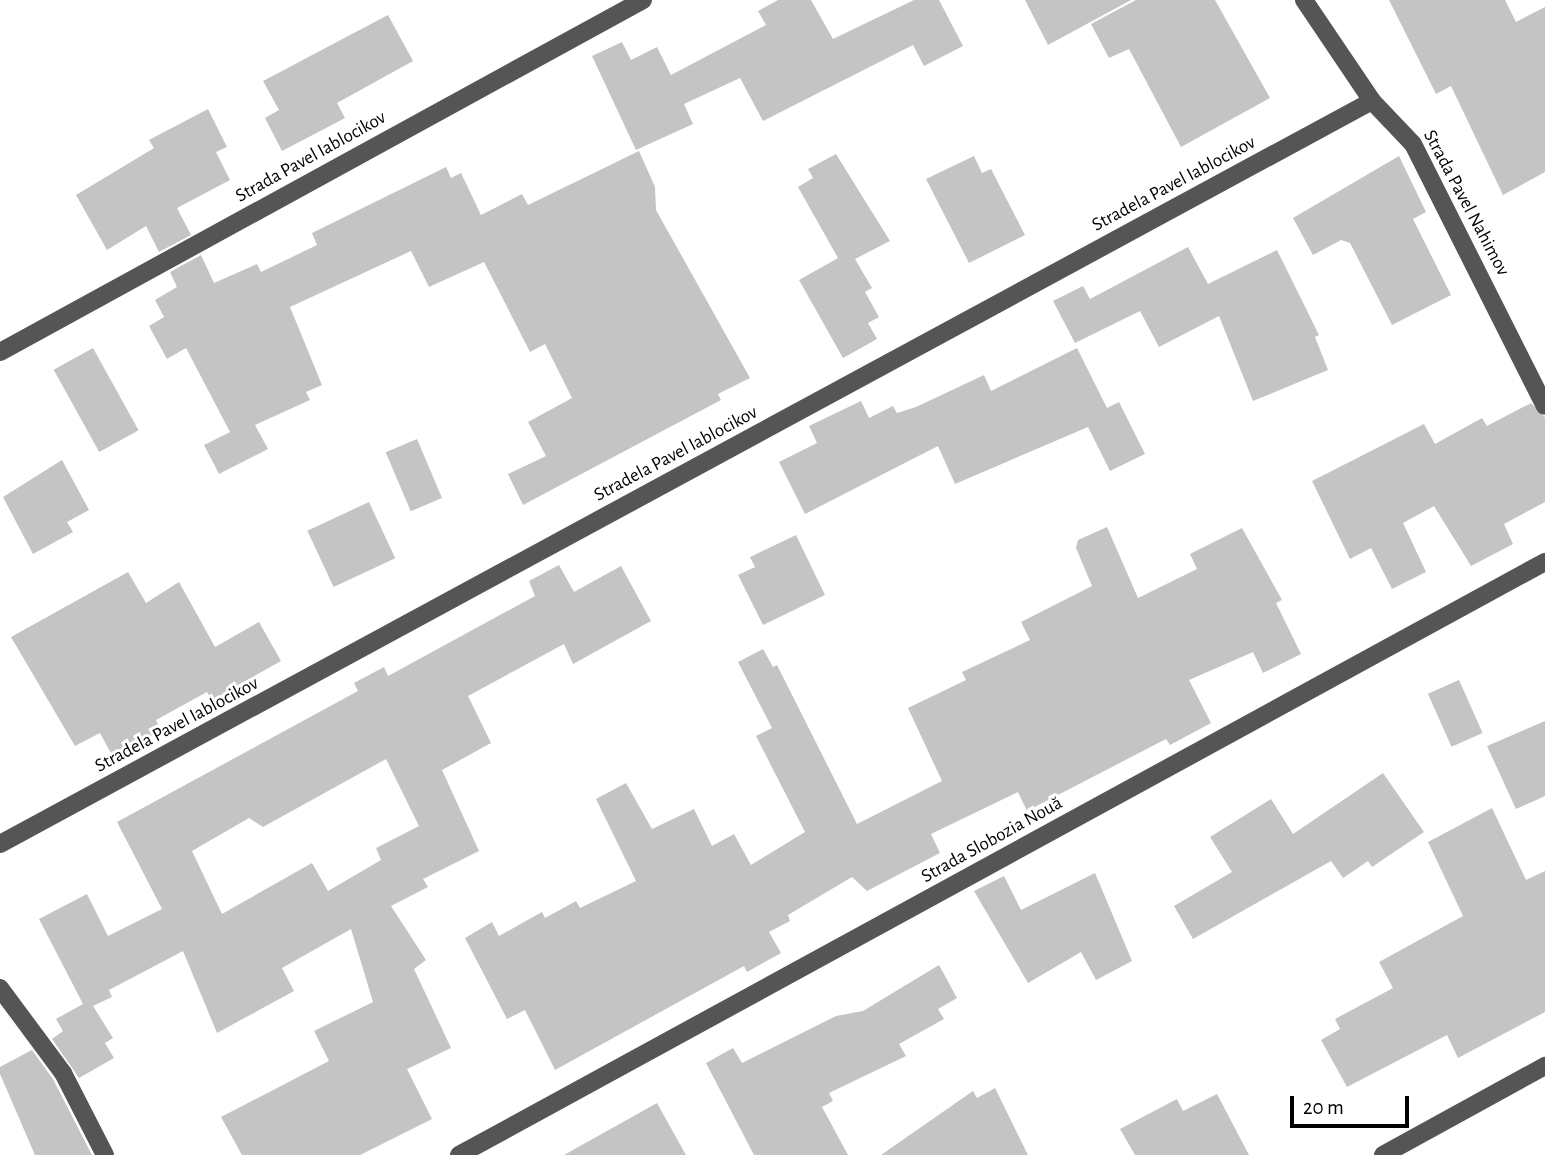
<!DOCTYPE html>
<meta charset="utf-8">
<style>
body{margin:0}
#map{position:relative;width:1545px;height:1155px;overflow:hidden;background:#fff;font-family:"Alegreya Sans",sans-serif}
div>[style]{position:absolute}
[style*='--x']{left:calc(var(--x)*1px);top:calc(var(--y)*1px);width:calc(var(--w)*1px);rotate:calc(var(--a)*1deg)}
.building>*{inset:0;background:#c4c4c4;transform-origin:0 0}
.minor>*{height:18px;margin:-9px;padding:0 9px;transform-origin:9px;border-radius:9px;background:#555}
span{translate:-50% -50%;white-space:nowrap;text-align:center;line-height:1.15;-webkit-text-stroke:6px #fff;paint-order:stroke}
.street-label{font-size:19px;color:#000}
.scale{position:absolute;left:1290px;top:1096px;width:119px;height:32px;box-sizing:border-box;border:4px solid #000;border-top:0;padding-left:9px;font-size:21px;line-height:24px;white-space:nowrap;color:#000;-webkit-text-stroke:5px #fff;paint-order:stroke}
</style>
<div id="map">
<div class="building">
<i style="clip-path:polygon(778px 0,811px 0,833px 39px,914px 0,939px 0,963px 46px,924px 66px,913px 45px,763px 121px,740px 78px,684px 104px,693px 124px,636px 150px,592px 56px,622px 42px,631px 60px,657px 47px,671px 75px,766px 25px,758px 11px)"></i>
<i style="clip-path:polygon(1025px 0,1131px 0,1048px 45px)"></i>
<i style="clip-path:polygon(1136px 0,1215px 0,1270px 98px,1181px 147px,1129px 49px,1109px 58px,1091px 24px)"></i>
<i style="clip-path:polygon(1389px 0,1505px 0,1516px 22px,1545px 7px,1545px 172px,1503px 195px,1451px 86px,1436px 94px)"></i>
<i style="clip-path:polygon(388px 15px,413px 61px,337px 103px,345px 118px,282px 151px,265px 118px,279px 110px,263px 81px)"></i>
<i style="clip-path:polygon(208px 109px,227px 147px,216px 152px,230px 180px,177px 208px,191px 235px,159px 252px,146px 226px,107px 250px,76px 195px,154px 148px,149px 140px)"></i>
<i style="clip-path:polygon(639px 151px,655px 187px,656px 210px,750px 378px,718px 394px,721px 400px,523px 505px,508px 474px,546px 456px,528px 422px,572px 398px,545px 344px,530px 352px,484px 262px,429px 287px,411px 251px,290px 307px,322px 385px,306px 392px,310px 400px,255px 425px,268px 449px,219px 474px,204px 445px,230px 432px,186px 348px,167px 359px,149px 326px,164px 317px,155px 300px,177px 287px,170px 272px,201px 255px,214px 283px,257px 264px,261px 272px,317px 245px,312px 233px,446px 167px,451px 178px,461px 173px,481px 215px,522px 194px,528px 205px)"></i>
<i style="clip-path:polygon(836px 154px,890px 241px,855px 259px,872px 288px,865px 292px,879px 317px,868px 323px,877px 339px,843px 358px,799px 280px,838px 258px,798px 187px,813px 178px,808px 169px)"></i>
<i style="clip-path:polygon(974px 156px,982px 173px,991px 169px,1025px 235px,969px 263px,926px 179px)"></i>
<i style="clip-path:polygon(1399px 156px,1426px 212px,1413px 219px,1451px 295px,1392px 325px,1350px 243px,1341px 240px,1313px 255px,1293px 218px)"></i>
<i style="clip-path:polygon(1188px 247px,1208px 284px,1277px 250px,1319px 335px,1315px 337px,1328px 370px,1253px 401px,1219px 316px,1159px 347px,1140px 311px,1075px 343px,1053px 301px,1083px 286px,1090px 299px)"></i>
<i style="left:93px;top:348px;width:94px;height:45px;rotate:61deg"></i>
<i style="clip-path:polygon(1077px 348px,1107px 408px,1119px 402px,1145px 454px,1110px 471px,1088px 427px,955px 484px,938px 446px,805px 514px,779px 462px,817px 443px,809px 426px,861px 401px,869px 418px,893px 406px,897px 413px,916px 407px,984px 375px,991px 391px)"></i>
<i style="clip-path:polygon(1531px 403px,1545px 417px,1545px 502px,1504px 524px,1513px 544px,1471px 566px,1434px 506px,1403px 523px,1426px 572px,1392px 589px,1371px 548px,1350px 559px,1312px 481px,1424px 424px,1435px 444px,1482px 418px,1487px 426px)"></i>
<i style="left:417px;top:439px;width:64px;height:34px;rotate:67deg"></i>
<i style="clip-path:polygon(62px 460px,89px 510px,67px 522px,73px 532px,33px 554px,3px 497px)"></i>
<i style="left:369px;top:502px;width:62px;height:68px;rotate:65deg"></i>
<i style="clip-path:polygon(1107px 527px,1138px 598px,1197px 569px,1190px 554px,1242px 528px,1282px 600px,1276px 603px,1301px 654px,1263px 673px,1253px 652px,1189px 680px,1211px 723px,1170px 745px,1166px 739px,1027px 811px,1018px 792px,931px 834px,940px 853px,867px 891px,852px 877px,788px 915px,790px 921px,769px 932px,781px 953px,747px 972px,744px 966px,555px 1070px,525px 1010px,507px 1019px,465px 938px,492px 922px,499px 936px,542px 912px,545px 918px,576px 901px,580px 908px,636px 881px,596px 799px,626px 783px,652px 829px,694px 809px,712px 846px,734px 834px,751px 865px,805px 832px,756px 736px,772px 728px,738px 662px,763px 649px,773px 667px,777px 665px,857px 824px,942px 781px,908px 708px,966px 680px,962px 672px,1030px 640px,1021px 622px,1092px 586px,1076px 548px,1078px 540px)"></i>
<i style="clip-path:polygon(796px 535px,825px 595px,763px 625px,738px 575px,755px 567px,750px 557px)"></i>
<i style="clip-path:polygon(evenodd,559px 565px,574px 592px,621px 566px,651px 621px,573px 664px,564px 644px,468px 696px,491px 743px,442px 770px,479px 851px,423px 879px,428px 887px,391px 906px,426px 960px,414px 969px,451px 1048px,407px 1069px,432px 1119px,360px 1155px,242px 1155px,221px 1117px,329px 1061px,314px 1031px,373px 1002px,351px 929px,282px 968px,294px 991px,217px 1033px,183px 951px,109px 990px,112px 997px,93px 1006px,113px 1038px,105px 1043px,114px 1058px,79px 1078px,52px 1039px,63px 1031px,56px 1019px,83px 1004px,39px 919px,87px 894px,108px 936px,162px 909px,117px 822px,358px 691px,354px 683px,384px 667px,388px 676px,535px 596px,529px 581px,559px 565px,386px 759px,419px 826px,376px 848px,381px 860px,328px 891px,312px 863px,222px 914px,192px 851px,249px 818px,263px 827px,386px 759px)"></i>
<i style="clip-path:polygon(128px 572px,146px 603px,179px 582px,215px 647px,259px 622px,281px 661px,212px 700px,207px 692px,156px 720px,160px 728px,150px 737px,113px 757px,100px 733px,75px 746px,11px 637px)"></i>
<i style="left:1459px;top:680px;width:58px;height:34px;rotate:66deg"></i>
<i style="clip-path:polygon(1545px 721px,1545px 796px,1516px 809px,1487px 746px)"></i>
<i style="clip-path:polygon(1383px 773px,1424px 832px,1372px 867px,1368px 861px,1343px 878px,1331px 861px,1193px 939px,1174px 906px,1232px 872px,1210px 837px,1271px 799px,1293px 834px)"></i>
<i style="clip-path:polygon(1492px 808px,1526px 880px,1545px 871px,1545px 1012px,1458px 1058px,1447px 1035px,1347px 1087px,1321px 1040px,1340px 1029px,1335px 1019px,1393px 988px,1379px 962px,1463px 916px,1428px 842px)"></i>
<i style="clip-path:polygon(1095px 873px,1132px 961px,1096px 980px,1081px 952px,1028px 983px,974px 891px,1004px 876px,1021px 910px)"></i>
<i style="clip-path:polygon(939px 965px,957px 998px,938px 1009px,944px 1019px,899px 1044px,906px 1056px,829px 1093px,833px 1101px,822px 1107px,848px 1155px,754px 1155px,706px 1063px,733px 1048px,742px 1063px,836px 1016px,863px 1011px)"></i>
<i style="clip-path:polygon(32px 1050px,53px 1079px,92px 1155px,35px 1155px,0 1074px,0 1067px)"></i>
<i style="clip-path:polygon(995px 1088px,1028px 1155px,881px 1155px,973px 1091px,977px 1098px)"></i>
<i style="clip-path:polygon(1217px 1094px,1249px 1155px,1135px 1155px,1120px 1129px,1177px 1099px,1183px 1111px)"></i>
<i style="clip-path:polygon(657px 1103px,686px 1155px,564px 1155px)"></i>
</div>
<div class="minor">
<i style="--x:1304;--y:0;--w:122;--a:56"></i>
<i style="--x:1372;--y:101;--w:59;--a:46.4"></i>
<i style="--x:1413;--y:144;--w:293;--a:63.3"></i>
<i style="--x:0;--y:352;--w:733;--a:-28.7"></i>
<i style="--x:0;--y:844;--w:1560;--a:-28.44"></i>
<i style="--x:0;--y:988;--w:106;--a:53.5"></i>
<i style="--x:63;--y:1073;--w:92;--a:62.9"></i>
<i style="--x:459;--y:1155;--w:1237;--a:-28.64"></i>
<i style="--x:1383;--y:1155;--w:185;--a:-28.8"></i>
</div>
<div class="street-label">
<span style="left:311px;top:157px;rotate:-29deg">Strada Pavel Iablocikov</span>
<span style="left:1174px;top:184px;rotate:-28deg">Stradela Pavel Iablocikov</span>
<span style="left:1466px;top:203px;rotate:62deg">Strada Pavel Nahimov</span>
<span style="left:676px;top:454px;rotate:-28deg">Stradela Pavel Iablocikov</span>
<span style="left:177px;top:725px;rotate:-28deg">Stradela Pavel Iablocikov</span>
<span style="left:992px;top:840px;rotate:-29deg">Strada Slobozia Nouă</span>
</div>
<div class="scale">20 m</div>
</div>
